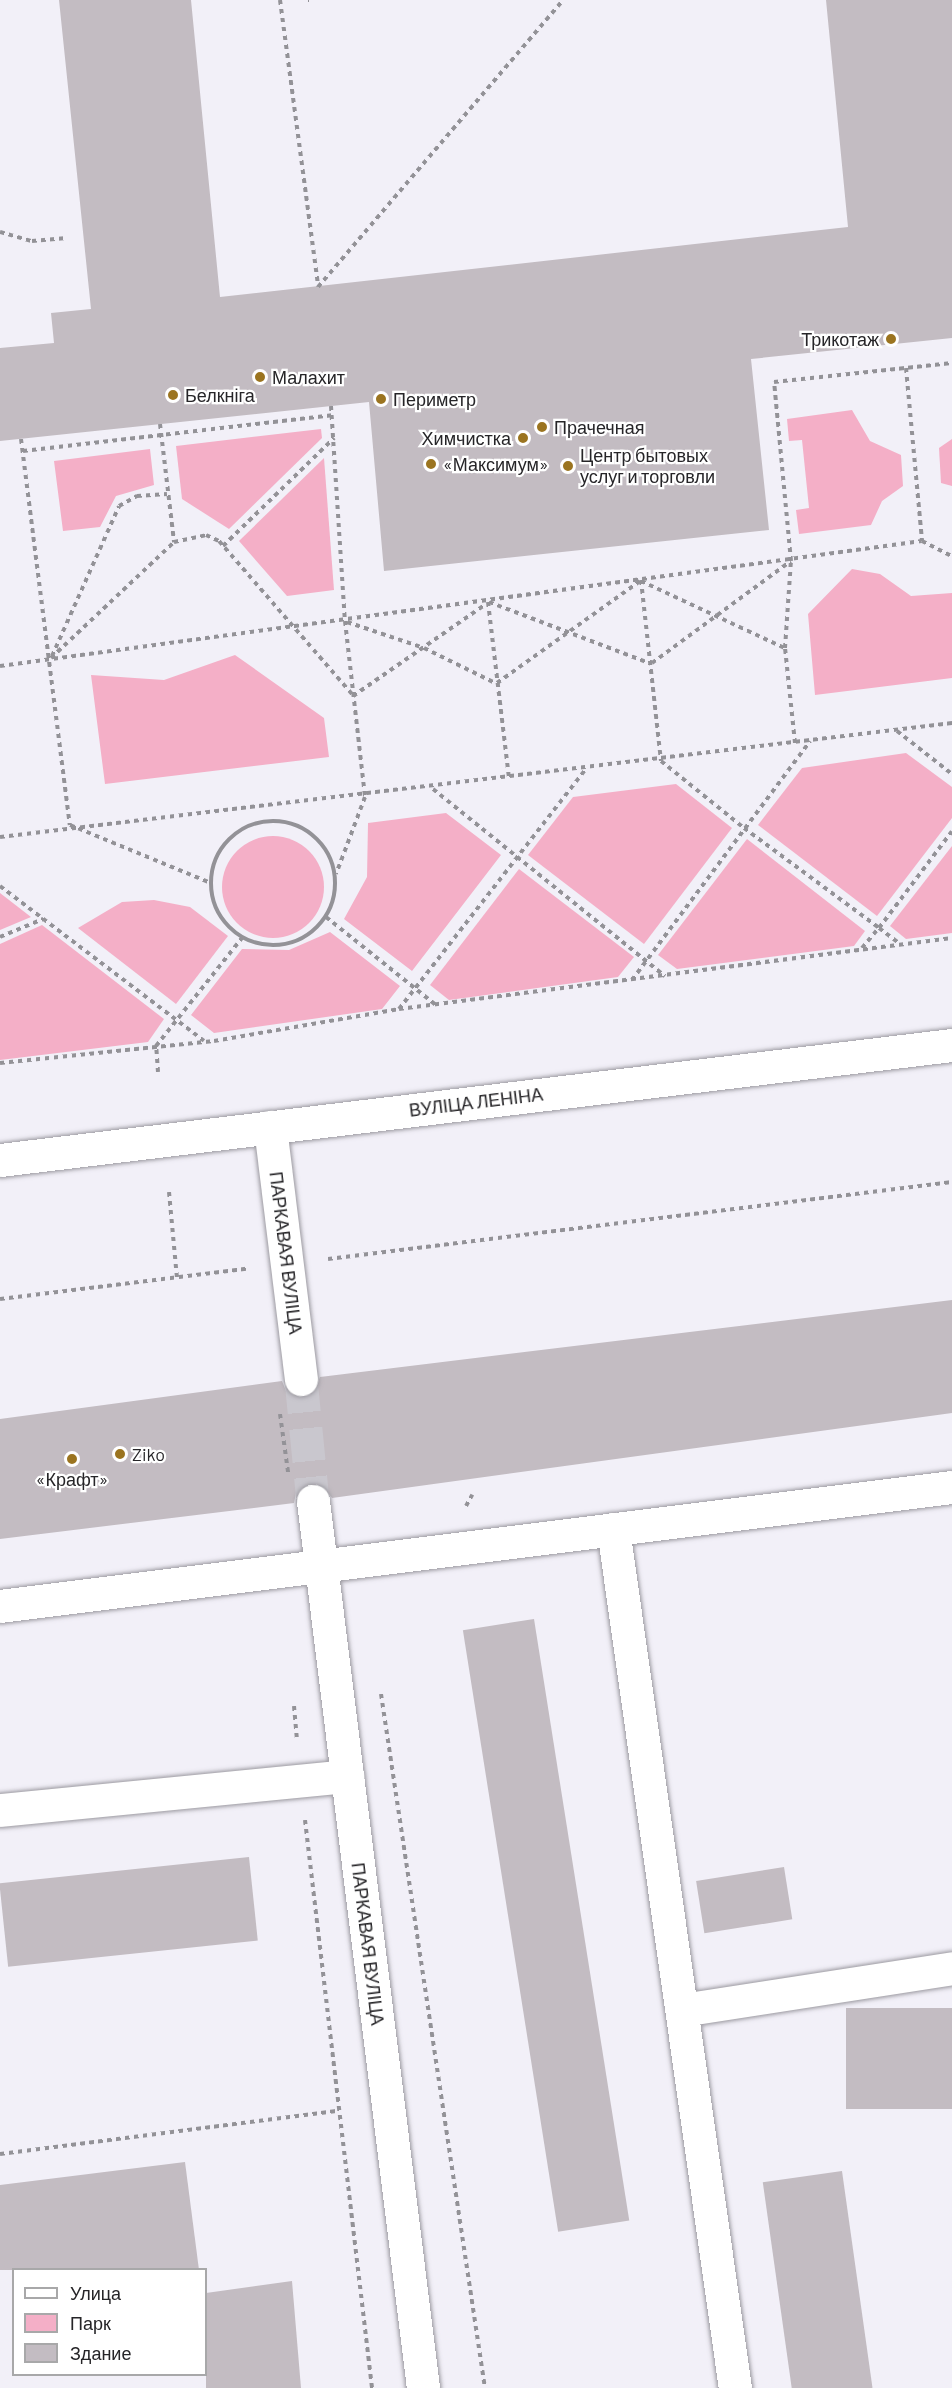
<!DOCTYPE html>
<meta charset="utf-8">
<style>
body{margin:0}
#map{position:relative;width:952px;height:2388px;overflow:hidden;background:#f2f0f8;font-family:Barlow,sans-serif}
div>[style]{position:absolute}
[style*='--x']{left:calc(var(--x)*1px);top:calc(var(--y)*1px);width:calc(var(--w)*1px);rotate:calc(var(--a)*1deg)}
.green>*{inset:0;background:#f4afc7}
.round{border-radius:50%}
.building>*{inset:0;background:#c3bcc2;transform-origin:0 0}
.minor-tunnel>*{height:33px;margin-top:-16.5px;transform-origin:0;background:repeating-linear-gradient(90deg,#c9c7ce 0 33px,transparent 0 49px)}
.path>*{height:4px;margin-top:-2px;transform-origin:0;background:repeating-linear-gradient(90deg,#939297 0 4.5px,transparent 0 9px)}
.path>.ring{margin:-2px;padding:0;box-sizing:content-box;background:none;border:4px solid #939297;border-radius:50%}
.roads{filter:drop-shadow(0 0 2px #9c9aa1) drop-shadow(0 0 2px #9c9aa1)}
.minor>*{height:33px;margin:-16.5px;padding:0 16.5px;transform-origin:16.5px;border-radius:16.5px;background:#fff}
.major>*{height:33px;margin:-16.5px;padding:0 16.5px;transform-origin:16.5px;border-radius:16.5px;background:#fff}
.dots>*{width:16px;height:16px;translate:-50% -50%;box-sizing:border-box;border:3px solid #fff;border-radius:50%}
span{translate:-50% -50%;white-space:nowrap;text-align:center;line-height:1.15;-webkit-text-stroke:4.5px #fff;paint-order:stroke}
.poi-label{font-size:18px;color:#262528}
.right{translate:-100% -50%;text-align:right}
.left{translate:0 -50%;text-align:left}
.street-label{font-size:18px;color:#262528}
.legend{position:absolute;left:12px;top:2268px;width:195px;height:108px;box-sizing:border-box;background:#fff;border:2px solid #a8a8a9;margin:0;padding:8px 10px;list-style:none;font-size:18px;color:#262528}
.legend li{display:flex;align-items:center;gap:12px;height:30px}
.legend b{width:30px;border:2px solid #a8a8a9}
</style>
<div id="map">
<div class="green">
<i style="clip-path:polygon(852px 410px,870px 441px,901px 455px,903px 486px,882px 501px,871px 525px,799px 534px,796px 510px,809px 508px,802px 440px,789px 441px,787px 419px)"></i>
<i style="clip-path:polygon(321px 429px,322px 438px,229px 529px,182px 499px,176px 446px)"></i>
<i style="clip-path:polygon(952px 439px,952px 486px,941px 483px,939px 448px)"></i>
<i style="clip-path:polygon(150px 449px,154px 485px,116px 496px,100px 527px,63px 531px,54px 461px)"></i>
<i style="clip-path:polygon(324px 458px,334px 590px,287px 596px,239px 541px)"></i>
<i style="clip-path:polygon(852px 569px,880px 574px,911px 596px,952px 593px,952px 678px,815px 695px,808px 614px)"></i>
<i style="clip-path:polygon(235px 655px,324px 718px,329px 757px,105px 784px,91px 675px,164px 680px)"></i>
<i style="clip-path:polygon(906px 753px,952px 787px,952px 818px,877px 916px,758px 825px,802px 768px)"></i>
<i style="clip-path:polygon(676px 784px,732px 828px,644px 944px,528px 855px,573px 797px)"></i>
<i style="clip-path:polygon(446px 813px,501px 855px,412px 971px,344px 919px,367px 877px,368px 823px)"></i>
<i class="round" style="left:222px;top:836px;width:102px;height:102px"></i>
<i style="clip-path:polygon(747px 839px,865px 931px,854px 946px,677px 969px,658px 955px)"></i>
<i style="clip-path:polygon(952px 846px,952px 933px,906px 939px,890px 926px)"></i>
<i style="clip-path:polygon(519px 869px,634px 957px,618px 977px,449px 1000px,430px 985px)"></i>
<i style="clip-path:polygon(0 893px,31px 917px,0 930px)"></i>
<i style="clip-path:polygon(154px 900px,190px 907px,228px 936px,176px 1004px,78px 928px,122px 902px)"></i>
<i style="clip-path:polygon(42px 925px,164px 1019px,148px 1042px,0 1060px,0 944px)"></i>
<i style="clip-path:polygon(330px 932px,400px 986px,382px 1009px,214px 1033px,191px 1015px,242px 949px,289px 950px)"></i>
</div>
<div class="building">
<i style="clip-path:polygon(59px 0,191px 0,220px 297px,848px 227px,826px 0,952px 0,952px 338px,751px 359px,769px 530px,384px 571px,369px 402px,0 441px,0 348px,54px 343px,51px 313px,91px 309px)"></i>
<i style="clip-path:polygon(952px 1300px,952px 1413px,332px 1498px,321px 1484px,310px 1483px,296px 1493px,294px 1503px,0 1539px,0 1419px,282px 1381px,286px 1391px,303px 1398px,313px 1394px,320px 1377px)"></i>
<i style="left:534px;top:1619px;width:609px;height:72px;rotate:81deg"></i>
<i style="left:249px;top:1857px;width:84px;height:251px;rotate:84deg"></i>
<i style="left:784px;top:1867px;width:53px;height:89px;rotate:81deg"></i>
<i style="left:952px;top:2008px;width:101px;height:106px;rotate:90deg"></i>
<i style="clip-path:polygon(185px 2162px,199px 2270px,0 2270px,0 2185px)"></i>
<i style="left:842px;top:2171px;width:219px;height:80px;rotate:82deg"></i>
<i style="clip-path:polygon(292px 2281px,301px 2388px,206px 2388px,206px 2293px)"></i>
</div>
<div class="minor-tunnel">
<i style="--x:301;--y:1379;--w:123;--a:84.4"></i>
</div>
<div class="path">
<i style="--x:280;--y:0;--w:289;--a:82.4"></i>
<i style="--x:308;--y:0;--w:1;--a:0"></i>
<i style="--x:0;--y:232;--w:33;--a:16"></i>
<i style="--x:32;--y:241;--w:35;--a:-5"></i>
<i style="--x:318;--y:287;--w:377;--a:-49.5"></i>
<i style="--x:906;--y:368;--w:174;--a:84.7"></i>
<i style="--x:331;--y:406;--w:215;--a:86.3"></i>
<i style="--x:345;--y:621;--w:177;--a:83.5"></i>
<i style="--x:365;--y:797;--w:82;--a:110.6"></i>
<i style="--x:160;--y:424;--w:119;--a:83.2"></i>
<i style="--x:21;--y:439;--w:389;--a:82.8"></i>
<i style="--x:70;--y:825;--w:152;--a:22.4"></i>
<i style="--x:23;--y:451;--w:311;--a:-6.6"></i>
<i style="--x:223;--y:546;--w:155;--a:-44.2"></i>
<i style="--x:641;--y:580;--w:182;--a:83.7"></i>
<i style="--x:661;--y:761;--w:107;--a:38.9"></i>
<i style="--x:744;--y:828;--w:168;--a:36.5"></i>
<i style="--x:879;--y:928;--w:121;--a:-53"></i>
<i style="--x:641;--y:581;--w:159;--a:25"></i>
<i style="--x:488;--y:602;--w:178;--a:83.2"></i>
<i style="--x:489;--y:602;--w:173;--a:20.9"></i>
<i style="--x:347;--y:622;--w:81;--a:18.7"></i>
<i style="--x:424;--y:648;--w:79;--a:26.2"></i>
<i style="--x:52;--y:656;--w:164;--a:-65.9"></i>
<i style="--x:119;--y:506;--w:21;--a:-29"></i>
<i style="--x:137;--y:496;--w:30;--a:-4"></i>
<i style="--x:51;--y:658;--w:169;--a:-43.3"></i>
<i style="--x:174;--y:542;--w:33;--a:-12"></i>
<i style="--x:206;--y:535;--w:14;--a:25"></i>
<i style="--x:219;--y:541;--w:204;--a:49"></i>
<i style="--x:652;--y:663;--w:172;--a:-36.3"></i>
<i style="--x:0;--y:666;--w:930;--a:-7.72"></i>
<i style="--x:922;--y:541;--w:34;--a:27"></i>
<i style="--x:497;--y:683;--w:176;--a:-35.5"></i>
<i style="--x:353;--y:696;--w:162;--a:-34.7"></i>
<i style="--x:897;--y:731;--w:70;--a:38"></i>
<i style="--x:795;--y:743;--w:96;--a:-96"></i>
<i style="--x:785;--y:648;--w:87;--a:-86.1"></i>
<i style="--x:791;--y:561;--w:180;--a:-95.4"></i>
<i style="--x:774;--y:382;--w:179;--a:-6.1"></i>
<i style="--x:433;--y:789;--w:298;--a:38.9"></i>
<i class="ring" style="left:211px;top:821px;width:120px;height:120px"></i>
<i style="--x:0;--y:837;--w:959;--a:-6.83"></i>
<i style="--x:0;--y:886;--w:256;--a:37.2"></i>
<i style="--x:326;--y:917;--w:141;--a:38.7"></i>
<i style="--x:0;--y:937;--w:47;--a:-22.7"></i>
<i style="--x:862;--y:948;--w:26;--a:-50"></i>
<i style="--x:879;--y:928;--w:25;--a:37"></i>
<i style="--x:632;--y:980;--w:298;--a:-53.3"></i>
<i style="--x:399;--y:1009;--w:304;--a:-52.1"></i>
<i style="--x:0;--y:1063;--w:215;--a:-5.9"></i>
<i style="--x:214;--y:1041;--w:188;--a:-9.8"></i>
<i style="--x:399;--y:1009;--w:558;--a:-7.32"></i>
<i style="--x:158;--y:1072;--w:26;--a:-94"></i>
<i style="--x:156;--y:1046;--w:138;--a:-51.5"></i>
<i style="--x:169;--y:1192;--w:86;--a:84.7"></i>
<i style="--x:328;--y:1259;--w:629;--a:-7.03"></i>
<i style="--x:0;--y:1299;--w:248;--a:-7"></i>
<i style="--x:280;--y:1414;--w:59;--a:82.1"></i>
<i style="--x:466;--y:1506;--w:13;--a:-61"></i>
<i style="--x:381;--y:1694;--w:702;--a:81.48"></i>
<i style="--x:294;--y:1706;--w:35;--a:85"></i>
<i style="--x:305;--y:1820;--w:572;--a:83.27"></i>
<i style="--x:0;--y:2154;--w:341;--a:-7.3"></i>
</div>
<div class="roads">
<div class="minor">
<i style="--x:270;--y:1127;--w:254;--a:83"></i>
<i style="--x:313;--y:1501;--w:894;--a:82.93"></i>
<i style="--x:613;--y:1529;--w:868;--a:81.92"></i>
<i style="--x:0;--y:1606;--w:959;--a:-7.13"></i>
<i style="--x:0;--y:1810;--w:349;--a:-5.6"></i>
<i style="--x:682;--y:2010;--w:273;--a:-8.8"></i>
</div>
<div class="major">
<i style="--x:0;--y:1160;--w:959;--a:-6.89"></i>
</div>
</div>
<div class="dots">
<i style="left:891px;top:339px;background:#9b7420"></i>
<i style="left:260px;top:377px;background:#9b7420"></i>
<i style="left:173px;top:395px;background:#9b7420"></i>
<i style="left:381px;top:399px;background:#9b7420"></i>
<i style="left:542px;top:427px;background:#9b7420"></i>
<i style="left:523px;top:438px;background:#9b7420"></i>
<i style="left:431px;top:464px;background:#9b7420"></i>
<i style="left:568px;top:466px;background:#9b7420"></i>
<i style="left:120px;top:1454px;background:#9b7420"></i>
<i style="left:72px;top:1459px;background:#9b7420"></i>
</div>
<div class="poi-label">
<span class="right" style="left:879px;top:339px">Трикотаж</span>
<span class="left" style="left:272px;top:377px">Малахит</span>
<span class="left" style="left:185px;top:395px">Белкніга</span>
<span class="left" style="left:393px;top:399px">Периметр</span>
<span class="left" style="left:554px;top:427px">Прачечная</span>
<span class="right" style="left:511px;top:438px">Химчистка</span>
<span class="left" style="left:580px;top:466px">Центр бытовых<br>услуг и торговли</span>
<span class="left" style="left:443px;top:464px">«Максимум»</span>
<span class="left" style="left:132px;top:1454px">Ziko</span>
<span style="left:72px;top:1479px">«Крафт»</span>
</div>
<div class="street-label">
<span style="left:476px;top:1102px;rotate:-7deg">ВУЛІЦА ЛЕНІНА</span>
<span style="left:286px;top:1253px;rotate:83deg">ПАРКАВАЯ ВУЛІЦА</span>
<span style="left:368px;top:1944px;rotate:83deg">ПАРКАВАЯ ВУЛІЦА</span>
</div>
<ul class="legend">
<li><b style="height:8px;background:#fff"></b>Улица</li>
<li><b style="height:16px;background:#f4afc7"></b>Парк</li>
<li><b style="height:16px;background:#c3bcc2"></b>Здание</li>
</ul>
</div>
